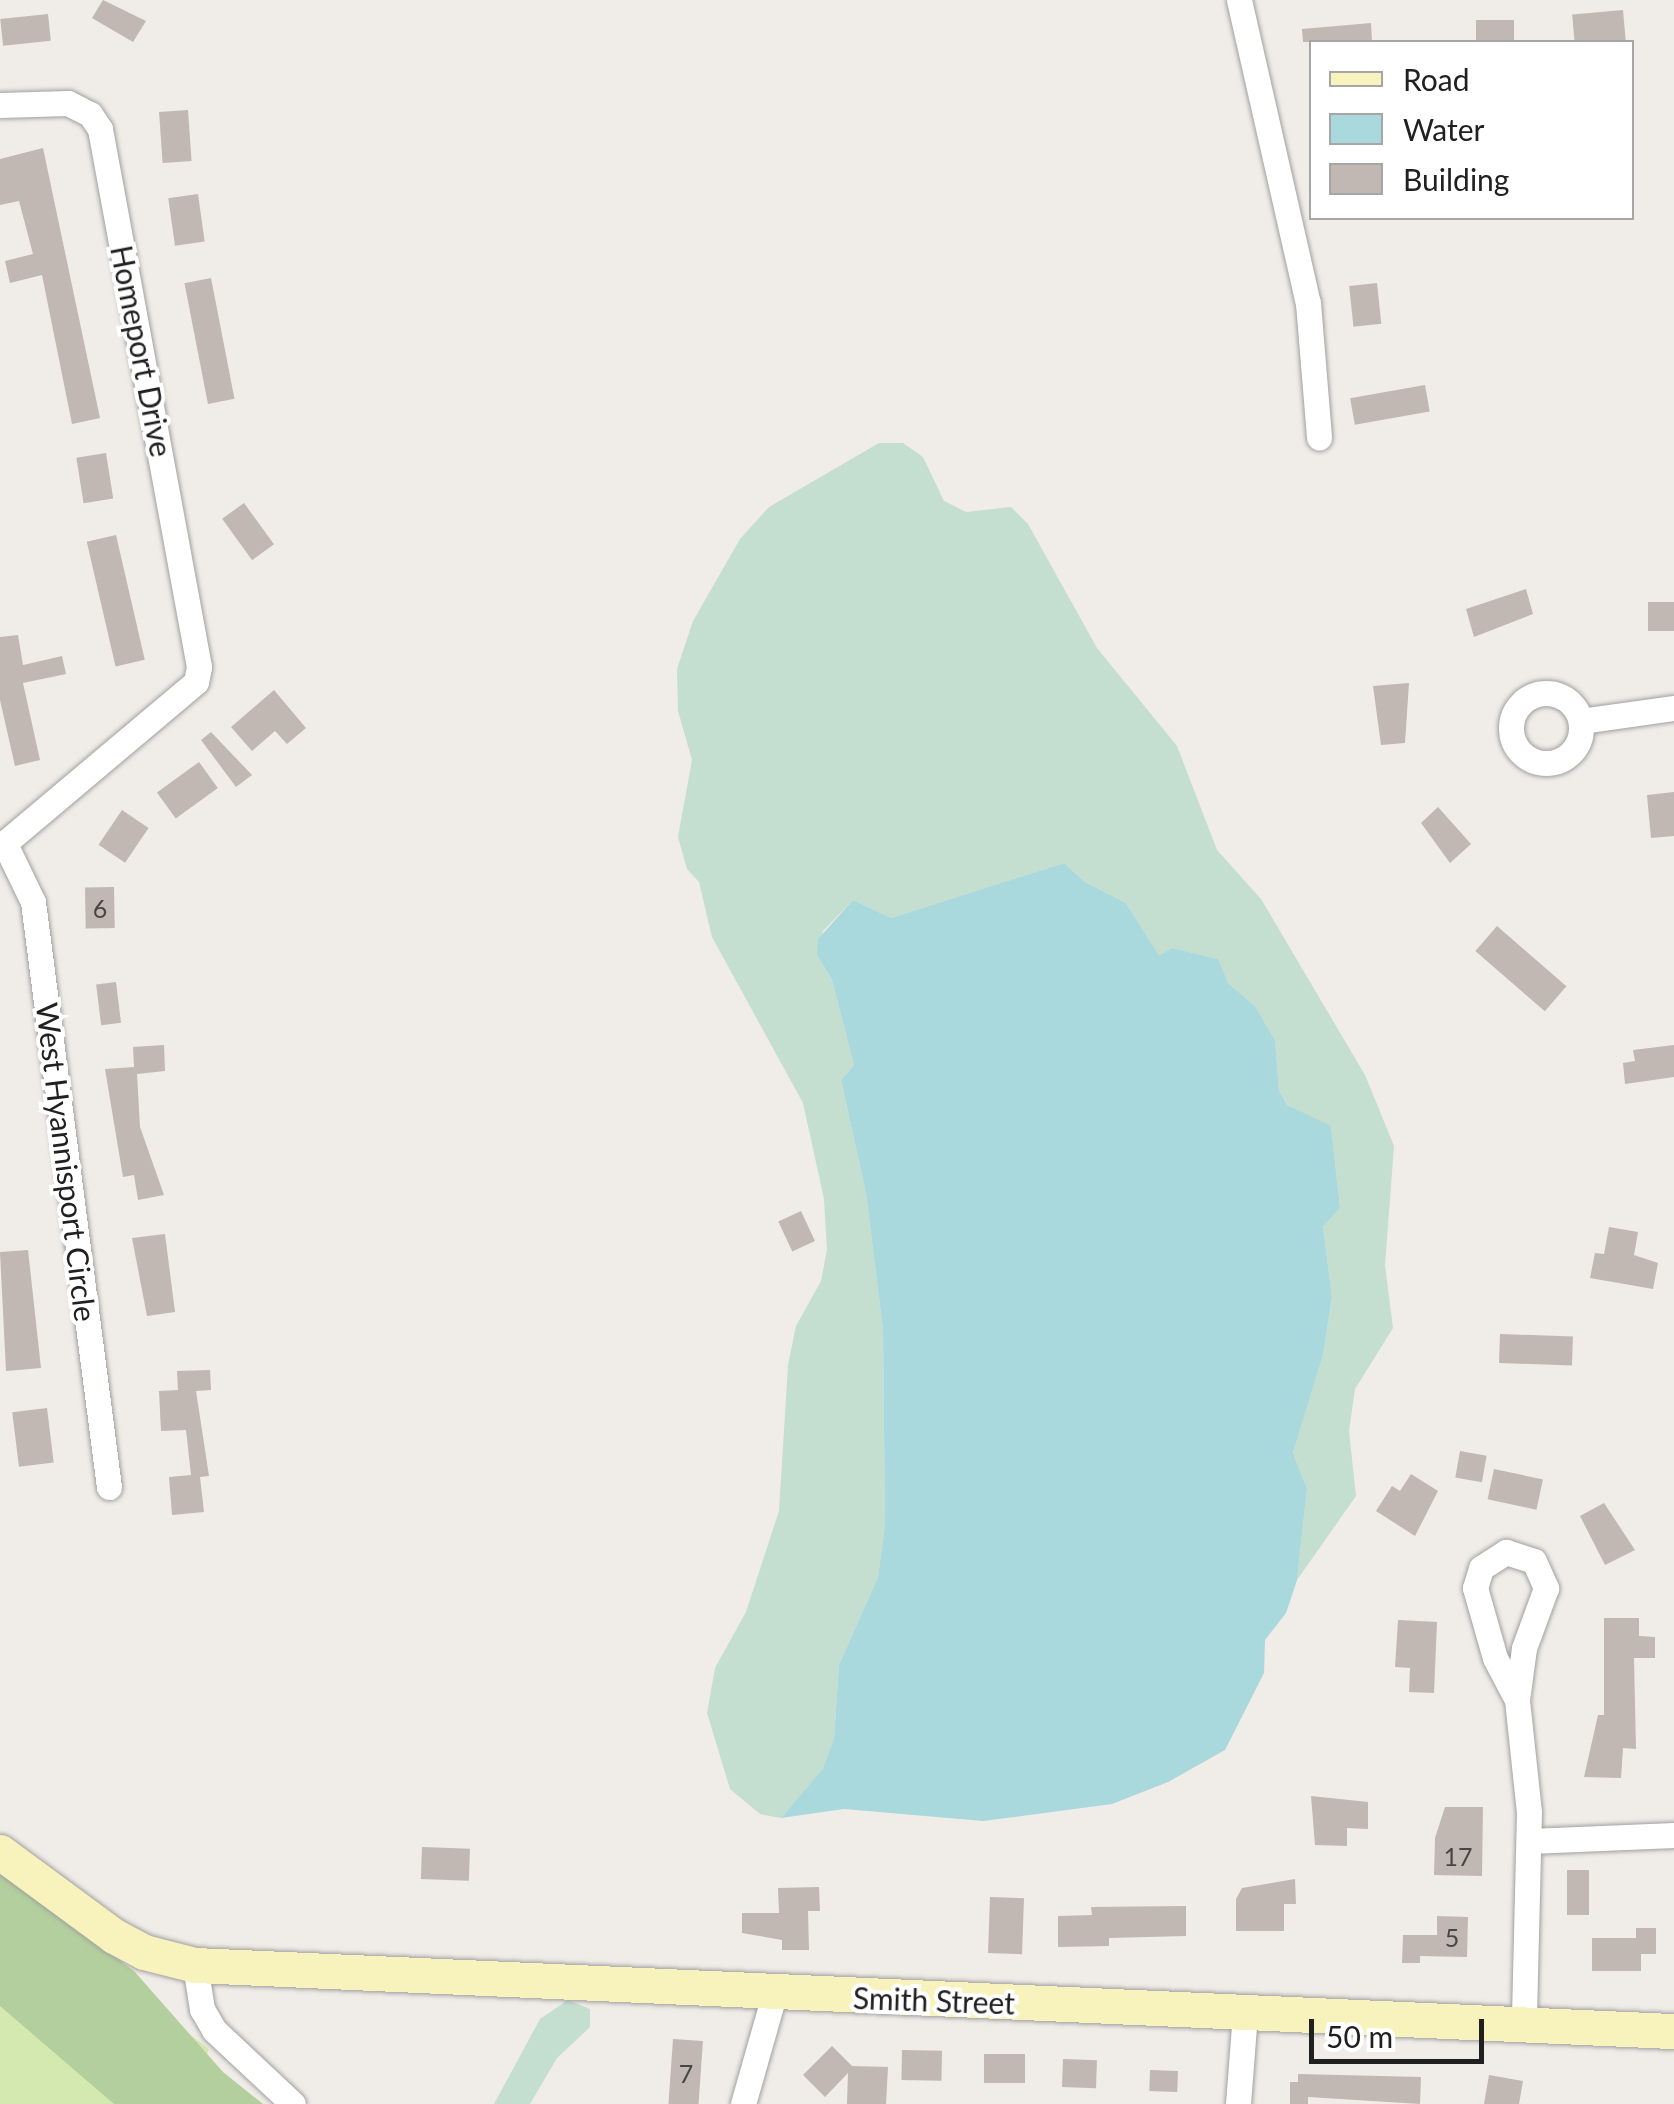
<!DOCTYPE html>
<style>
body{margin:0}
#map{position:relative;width:1674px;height:2104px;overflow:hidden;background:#f0ece7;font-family:Lato,sans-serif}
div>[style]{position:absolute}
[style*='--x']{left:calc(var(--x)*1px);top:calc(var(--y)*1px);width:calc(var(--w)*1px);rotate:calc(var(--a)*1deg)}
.grass>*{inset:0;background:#d4e9af}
.forest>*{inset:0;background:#b3cf9d}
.wetland>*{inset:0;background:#c4decf}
.water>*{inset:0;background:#a9d8dd}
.building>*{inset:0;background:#c1b7b3;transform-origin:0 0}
.roads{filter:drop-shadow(0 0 2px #a1a1a1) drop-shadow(0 0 2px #a1a1a1)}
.street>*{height:25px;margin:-12.5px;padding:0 12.5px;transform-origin:12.5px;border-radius:12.5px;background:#fff}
.street>.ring{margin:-12.5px;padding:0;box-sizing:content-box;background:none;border:25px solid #fff;border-radius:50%}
.secondary>*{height:35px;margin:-17.5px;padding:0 17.5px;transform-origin:17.5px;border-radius:17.5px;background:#f8f3bd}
span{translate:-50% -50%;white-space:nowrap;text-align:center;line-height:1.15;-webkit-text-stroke:8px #fff;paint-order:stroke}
.number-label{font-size:25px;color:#484645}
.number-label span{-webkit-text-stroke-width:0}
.street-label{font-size:30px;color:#202020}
.legend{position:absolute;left:1309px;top:40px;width:325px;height:180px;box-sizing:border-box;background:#fff;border:2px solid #a6a6a6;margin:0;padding:12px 18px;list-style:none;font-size:30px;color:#202020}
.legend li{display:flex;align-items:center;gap:20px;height:50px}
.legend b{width:50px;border:2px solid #a6a6a6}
.scale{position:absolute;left:1309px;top:2019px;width:175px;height:45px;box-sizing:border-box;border:5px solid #202020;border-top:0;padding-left:12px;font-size:30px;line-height:35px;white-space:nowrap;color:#202020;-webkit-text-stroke:8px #fff;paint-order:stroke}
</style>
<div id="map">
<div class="grass">
<i style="clip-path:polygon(0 1889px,209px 2049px,190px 2104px,0 2104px)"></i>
</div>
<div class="forest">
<i style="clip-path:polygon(0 1872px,134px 1971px,223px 2072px,263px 2104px,114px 2104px,0 2006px)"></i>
</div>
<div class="wetland">
<i style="clip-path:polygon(879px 443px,903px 443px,923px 457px,944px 501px,966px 512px,1011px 507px,1028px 524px,1097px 648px,1177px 746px,1217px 850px,1261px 899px,1365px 1075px,1394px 1146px,1385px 1265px,1393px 1328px,1355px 1389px,1349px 1431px,1356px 1496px,1297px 1580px,1307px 1489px,1293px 1453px,1323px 1355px,1332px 1299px,1323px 1227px,1340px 1206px,1331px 1127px,1287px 1105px,1279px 1090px,1275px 1040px,1255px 1006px,1228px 983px,1217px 959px,1172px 948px,1159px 957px,1126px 903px,1085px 882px,1064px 863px,891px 918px,853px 900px,823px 931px,817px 955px,832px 980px,854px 1065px,841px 1080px,866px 1193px,883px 1330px,885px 1525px,878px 1577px,839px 1665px,834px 1738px,823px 1770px,781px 1818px,760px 1814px,730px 1789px,707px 1713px,715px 1668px,746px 1612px,779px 1511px,788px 1365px,796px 1326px,821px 1281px,827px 1250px,824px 1199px,803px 1103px,712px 937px,699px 882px,687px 869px,678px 837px,692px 760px,678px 711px,677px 669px,693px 621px,740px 539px,769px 507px)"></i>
<i style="clip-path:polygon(568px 2000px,590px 2009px,590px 2027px,557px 2058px,530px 2104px,494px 2104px,540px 2019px)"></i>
</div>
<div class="water">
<i style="clip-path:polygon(1064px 863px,1085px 882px,1126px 903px,1159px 956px,1172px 948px,1218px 959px,1228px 983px,1255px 1006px,1275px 1040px,1279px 1090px,1287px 1105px,1331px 1126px,1340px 1207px,1323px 1227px,1332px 1298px,1323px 1355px,1293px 1453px,1307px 1489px,1297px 1580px,1286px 1613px,1265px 1640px,1264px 1673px,1225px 1750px,1168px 1782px,1112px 1804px,983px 1821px,844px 1809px,781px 1818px,823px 1769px,834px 1738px,839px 1665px,878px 1577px,885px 1525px,883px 1330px,866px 1193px,841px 1080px,854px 1065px,832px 980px,817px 955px,818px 939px,853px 900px,891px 918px)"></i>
</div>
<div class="building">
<i style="clip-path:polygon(103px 0,146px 21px,133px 42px,92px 18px)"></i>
<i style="left:1623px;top:10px;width:32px;height:51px;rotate:85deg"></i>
<i style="left:48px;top:14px;width:27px;height:48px;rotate:84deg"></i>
<i style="left:1514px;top:20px;width:22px;height:38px;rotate:90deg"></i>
<i style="clip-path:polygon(1371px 23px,1372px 42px,1303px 42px,1302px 29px)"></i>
<i style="left:188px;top:110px;width:51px;height:29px;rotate:86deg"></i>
<i style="clip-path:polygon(43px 148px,100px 418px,72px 424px,42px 275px,10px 283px,5px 261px,33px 254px,19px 201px,0 205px,0 159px)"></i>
<i style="left:198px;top:194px;width:48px;height:30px;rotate:82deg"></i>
<i style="left:211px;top:278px;width:123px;height:27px;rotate:79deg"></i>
<i style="left:1377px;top:283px;width:41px;height:28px;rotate:84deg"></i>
<i style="left:1425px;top:385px;width:27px;height:76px;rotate:80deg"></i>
<i style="left:106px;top:453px;width:46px;height:30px;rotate:81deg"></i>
<i style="left:244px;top:503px;width:51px;height:27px;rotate:54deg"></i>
<i style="left:116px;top:535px;width:128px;height:30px;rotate:77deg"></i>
<i style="clip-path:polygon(1526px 589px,1533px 614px,1474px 637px,1466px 609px)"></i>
<i style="left:1674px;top:602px;width:29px;height:26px;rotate:90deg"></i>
<i style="clip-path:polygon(18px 635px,23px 665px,62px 656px,66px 674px,23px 683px,40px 760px,15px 766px,0 700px,0 637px)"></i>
<i style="clip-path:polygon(1409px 683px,1405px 743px,1381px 745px,1373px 686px)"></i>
<i style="clip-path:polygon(274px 690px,306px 728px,287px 744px,275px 731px,252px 751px,231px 727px)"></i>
<i style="clip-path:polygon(211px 732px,252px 775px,236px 787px,201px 740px)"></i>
<i style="left:199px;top:762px;width:32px;height:52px;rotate:54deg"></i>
<i style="clip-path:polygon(1674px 792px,1674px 836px,1651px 838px,1647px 795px)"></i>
<i style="clip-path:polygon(1438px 807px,1471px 844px,1450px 863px,1421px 823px)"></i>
<i style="left:122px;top:810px;width:32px;height:42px;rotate:34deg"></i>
<i style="left:114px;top:887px;width:41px;height:29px;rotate:89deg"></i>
<i style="left:1497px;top:926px;width:92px;height:33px;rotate:41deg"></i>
<i style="left:116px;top:982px;width:41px;height:20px;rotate:83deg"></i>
<i style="clip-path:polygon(164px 1045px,165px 1071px,137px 1074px,140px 1127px,164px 1195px,138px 1200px,134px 1175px,123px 1177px,105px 1069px,134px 1067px,133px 1047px)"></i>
<i style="clip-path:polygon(1674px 1045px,1674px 1077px,1625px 1084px,1623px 1063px,1635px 1061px,1633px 1050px)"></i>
<i style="left:801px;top:1211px;width:33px;height:25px;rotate:65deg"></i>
<i style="clip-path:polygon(1609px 1227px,1638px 1232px,1634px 1255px,1658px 1263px,1653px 1289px,1590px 1278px,1595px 1253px,1604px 1254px)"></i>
<i style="clip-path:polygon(165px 1234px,175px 1312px,147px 1316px,132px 1238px)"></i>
<i style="clip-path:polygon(28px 1250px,41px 1368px,6px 1371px,0 1252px)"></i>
<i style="left:1500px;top:1334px;width:73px;height:29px;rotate:2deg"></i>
<i style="clip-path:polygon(210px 1370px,211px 1390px,196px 1391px,209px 1476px,200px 1477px,204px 1512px,172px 1515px,169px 1477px,191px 1475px,186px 1430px,161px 1431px,159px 1391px,178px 1390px,177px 1371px)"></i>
<i style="left:47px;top:1408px;width:55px;height:35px;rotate:83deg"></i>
<i style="left:1460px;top:1451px;width:27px;height:27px;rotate:10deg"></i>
<i style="left:1494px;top:1469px;width:50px;height:31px;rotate:12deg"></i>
<i style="clip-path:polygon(1411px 1474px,1438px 1491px,1415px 1536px,1376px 1511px,1392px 1486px,1400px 1491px)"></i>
<i style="clip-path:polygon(1604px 1503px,1635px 1550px,1605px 1565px,1580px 1516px)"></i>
<i style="clip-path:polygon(1604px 1618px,1639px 1618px,1639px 1636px,1655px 1637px,1655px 1658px,1634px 1658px,1636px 1749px,1623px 1748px,1621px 1778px,1584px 1777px,1598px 1715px,1604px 1715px)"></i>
<i style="clip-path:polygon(1398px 1620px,1437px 1622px,1434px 1693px,1409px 1692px,1410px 1668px,1395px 1667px)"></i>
<i style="clip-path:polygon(1311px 1796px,1368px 1802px,1368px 1829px,1347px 1828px,1347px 1846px,1315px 1845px)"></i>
<i style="clip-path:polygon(1445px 1807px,1483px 1807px,1482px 1876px,1434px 1875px,1435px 1838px)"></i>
<i style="left:422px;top:1847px;width:48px;height:32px;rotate:2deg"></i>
<i style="left:1567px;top:1870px;width:22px;height:45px"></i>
<i style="clip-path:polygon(1295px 1879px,1296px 1904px,1284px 1904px,1284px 1931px,1236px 1931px,1236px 1899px,1242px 1888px)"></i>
<i style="clip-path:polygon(819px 1887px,820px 1911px,808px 1911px,809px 1950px,782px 1950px,782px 1940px,742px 1933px,742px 1913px,779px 1913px,778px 1888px)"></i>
<i style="left:990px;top:1897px;width:34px;height:56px;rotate:2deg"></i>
<i style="clip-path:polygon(1186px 1906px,1186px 1936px,1109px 1938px,1109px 1946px,1058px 1947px,1058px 1916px,1092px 1915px,1091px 1907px)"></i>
<i style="clip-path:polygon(1437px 1916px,1468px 1917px,1467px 1957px,1420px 1956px,1420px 1963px,1402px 1963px,1403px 1935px,1437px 1935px)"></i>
<i style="clip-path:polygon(1636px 1928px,1656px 1928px,1656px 1954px,1641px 1954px,1641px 1971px,1592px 1971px,1592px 1938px,1636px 1938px)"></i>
<i style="left:673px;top:2039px;width:30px;height:65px;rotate:4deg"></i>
<i style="clip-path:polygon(832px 2046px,852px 2066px,888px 2067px,886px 2104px,847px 2104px,848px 2073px,825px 2097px,803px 2075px)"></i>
<i style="left:902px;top:2050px;width:40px;height:30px;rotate:1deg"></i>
<i style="left:984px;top:2054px;width:41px;height:29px"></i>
<i style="left:1063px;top:2059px;width:34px;height:28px;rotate:2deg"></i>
<i style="left:1150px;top:2070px;width:28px;height:21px;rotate:2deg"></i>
<i style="clip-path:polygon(1298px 2074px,1421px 2077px,1420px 2104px,1308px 2097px,1308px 2104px,1290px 2104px,1290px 2082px,1298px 2082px)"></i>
<i style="clip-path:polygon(1489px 2075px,1523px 2081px,1519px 2104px,1484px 2104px)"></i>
</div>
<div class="roads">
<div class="street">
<i style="--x:1239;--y:0;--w:311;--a:77.2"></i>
<i style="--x:1308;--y:303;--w:135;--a:85.3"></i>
<i style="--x:0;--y:105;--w:68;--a:-1.7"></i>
<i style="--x:68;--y:103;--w:25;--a:27"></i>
<i style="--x:90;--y:114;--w:18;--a:56"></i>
<i style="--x:100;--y:129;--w:547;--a:79.57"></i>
<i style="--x:199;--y:667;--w:15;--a:101"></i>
<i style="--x:196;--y:682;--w:256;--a:139.9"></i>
<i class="ring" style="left:1511px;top:693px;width:45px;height:45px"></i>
<i style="--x:1581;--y:721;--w:94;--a:-8"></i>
<i style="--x:5;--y:844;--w:64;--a:64.2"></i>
<i style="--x:33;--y:902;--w:590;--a:82.6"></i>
<i style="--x:1517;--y:1700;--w:47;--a:-117.6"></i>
<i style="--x:1495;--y:1658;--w:73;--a:-105.9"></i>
<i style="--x:1475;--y:1588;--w:21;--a:-73"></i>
<i style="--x:1481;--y:1568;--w:30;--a:-33"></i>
<i style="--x:1506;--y:1552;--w:29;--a:18"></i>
<i style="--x:1534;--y:1561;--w:30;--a:66"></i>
<i style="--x:1546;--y:1588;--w:64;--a:110.1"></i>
<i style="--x:1524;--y:1648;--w:52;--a:97.7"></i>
<i style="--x:1517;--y:1700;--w:113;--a:83.9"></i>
<i style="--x:1529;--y:1812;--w:212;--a:91.4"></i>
<i style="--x:1530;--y:1841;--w:144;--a:-2.4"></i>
<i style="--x:195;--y:1965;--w:45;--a:81"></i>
<i style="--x:202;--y:2009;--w:24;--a:60"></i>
<i style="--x:214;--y:2030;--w:108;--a:43.1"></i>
<i style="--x:743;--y:2104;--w:116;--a:-74.1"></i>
<i style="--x:1238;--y:2104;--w:92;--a:-85.6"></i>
</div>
<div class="secondary">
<i style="--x:0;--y:1852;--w:142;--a:36.4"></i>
<i style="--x:114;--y:1936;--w:34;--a:28"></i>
<i style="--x:144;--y:1952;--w:53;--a:14.3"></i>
<i style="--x:195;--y:1965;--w:1480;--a:2.56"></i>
</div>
</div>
<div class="number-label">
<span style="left:100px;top:908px">6</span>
<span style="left:1458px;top:1856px">17</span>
<span style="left:1452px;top:1937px">5</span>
<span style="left:686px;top:2073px">7</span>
</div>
<div class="street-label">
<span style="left:142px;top:351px;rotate:79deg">Homeport Drive</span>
<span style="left:67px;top:1162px;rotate:83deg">West Hyannisport Circle</span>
<span style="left:934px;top:2000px;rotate:2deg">Smith Street</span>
</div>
<ul class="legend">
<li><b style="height:12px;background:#f8f3bd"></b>Road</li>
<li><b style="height:28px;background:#a9d8dd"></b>Water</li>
<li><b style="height:28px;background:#c1b7b3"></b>Building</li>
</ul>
<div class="scale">50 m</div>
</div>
